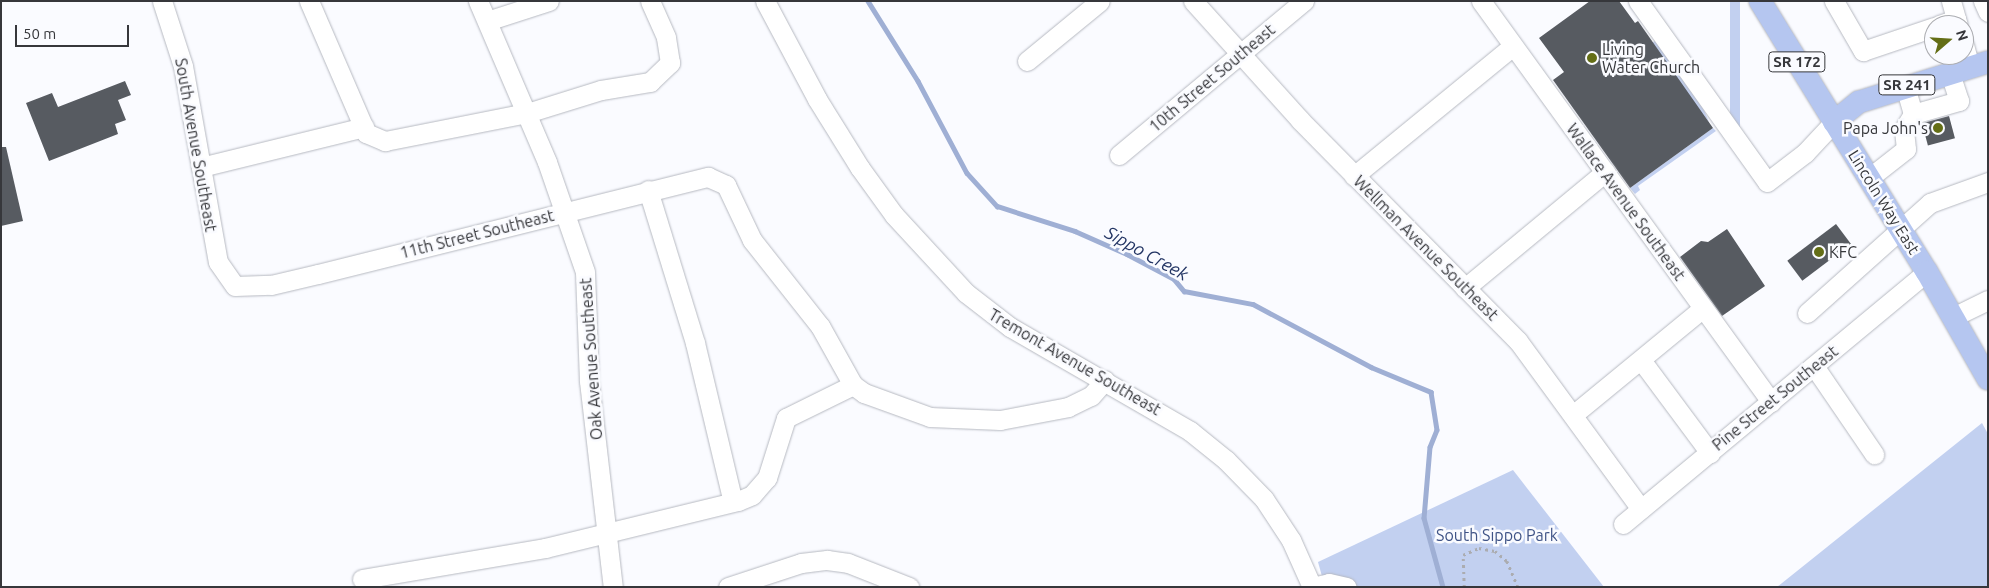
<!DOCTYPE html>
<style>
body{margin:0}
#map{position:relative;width:1989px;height:588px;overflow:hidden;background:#fafbff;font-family:Ubuntu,sans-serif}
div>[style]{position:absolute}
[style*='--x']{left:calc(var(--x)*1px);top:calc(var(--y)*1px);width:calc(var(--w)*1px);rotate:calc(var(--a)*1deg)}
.green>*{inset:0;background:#c2d0f0;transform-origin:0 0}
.stream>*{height:4.5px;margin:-2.25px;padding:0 2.25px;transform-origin:2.25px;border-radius:2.25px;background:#9fafd4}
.building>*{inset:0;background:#575b61;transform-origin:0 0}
.path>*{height:2.5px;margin-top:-1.25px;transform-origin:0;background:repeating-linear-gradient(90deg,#abacb0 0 2.5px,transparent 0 6.5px)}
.roads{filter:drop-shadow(0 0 1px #b6b9c1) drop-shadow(0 0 1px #b6b9c1)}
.minor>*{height:19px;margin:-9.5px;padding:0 9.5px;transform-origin:9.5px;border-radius:9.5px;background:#fff}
.major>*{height:22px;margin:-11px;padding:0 11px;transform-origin:11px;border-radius:11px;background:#b5c6f0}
.dots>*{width:14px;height:14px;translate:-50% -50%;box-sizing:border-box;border:2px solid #fafbff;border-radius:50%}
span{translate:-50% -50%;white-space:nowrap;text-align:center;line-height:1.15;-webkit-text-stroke:5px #fafbff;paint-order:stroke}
.shield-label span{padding:1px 4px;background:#fafbff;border:1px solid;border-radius:4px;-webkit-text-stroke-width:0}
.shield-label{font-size:15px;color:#36373b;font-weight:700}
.poi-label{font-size:16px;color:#36373b}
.left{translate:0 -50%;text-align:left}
.right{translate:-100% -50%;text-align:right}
.street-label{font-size:16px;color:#36373b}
.park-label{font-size:16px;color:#3f5386}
.water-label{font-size:18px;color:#223463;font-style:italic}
.frame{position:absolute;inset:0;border:2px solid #36373b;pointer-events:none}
.north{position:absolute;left:1924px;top:15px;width:50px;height:50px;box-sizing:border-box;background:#fafbff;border:1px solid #acadb1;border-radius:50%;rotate:71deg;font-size:14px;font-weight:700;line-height:20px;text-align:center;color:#36373b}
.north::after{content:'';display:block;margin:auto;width:18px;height:22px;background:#646e16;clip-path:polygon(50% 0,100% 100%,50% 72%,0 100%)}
.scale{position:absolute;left:15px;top:25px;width:114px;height:22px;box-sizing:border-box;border:2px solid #36373b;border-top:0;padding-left:6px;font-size:15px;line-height:18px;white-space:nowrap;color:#36373b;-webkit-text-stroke:4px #fafbff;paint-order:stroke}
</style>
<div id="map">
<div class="green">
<i style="left:1730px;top:1px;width:10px;height:131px"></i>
<i style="clip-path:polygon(1655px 41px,1704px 110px,1709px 122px,1650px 44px)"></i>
<i style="clip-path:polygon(1713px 128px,1716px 131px,1638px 186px,1640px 190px,1635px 194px,1630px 188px)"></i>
<i style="clip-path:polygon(1982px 423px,1988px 434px,1988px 587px,1777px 587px)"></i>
<i style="clip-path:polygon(1513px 470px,1604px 587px,1325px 587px,1318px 562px)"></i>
</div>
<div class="stream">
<i style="--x:868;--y:1;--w:94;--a:58"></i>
<i style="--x:918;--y:81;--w:104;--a:62"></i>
<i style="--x:967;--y:173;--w:45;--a:47.7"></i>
<i style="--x:997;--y:206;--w:82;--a:17.8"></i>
<i style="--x:1075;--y:231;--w:57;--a:23.9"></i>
<i style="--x:1127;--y:254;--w:53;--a:28"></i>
<i style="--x:1174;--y:279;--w:16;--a:50"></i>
<i style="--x:1184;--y:291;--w:70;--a:10.7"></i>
<i style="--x:1253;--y:304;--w:134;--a:28.1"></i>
<i style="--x:1371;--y:367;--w:65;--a:22.6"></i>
<i style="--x:1431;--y:392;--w:38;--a:81"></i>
<i style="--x:1437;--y:430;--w:18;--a:112"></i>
<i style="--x:1430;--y:447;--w:71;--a:94.8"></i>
<i style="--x:1424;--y:518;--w:72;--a:74.6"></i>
</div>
<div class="building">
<i style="clip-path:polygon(1590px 1px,1619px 1px,1635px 23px,1638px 21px,1713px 128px,1630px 188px,1553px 80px,1564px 72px,1539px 38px)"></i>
<i style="clip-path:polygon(125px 81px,131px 95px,118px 100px,126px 120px,115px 124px,118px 134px,49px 161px,26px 103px,52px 93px,58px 107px)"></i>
<i style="left:1949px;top:116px;width:23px;height:28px;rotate:75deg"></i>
<i style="clip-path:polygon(1px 147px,6px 147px,23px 221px,1px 226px)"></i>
<i style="left:1836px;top:224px;width:25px;height:61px;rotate:53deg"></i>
<i style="clip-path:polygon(1727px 229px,1765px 286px,1722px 316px,1680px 257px,1701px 241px,1708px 242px)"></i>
</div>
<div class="path">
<i style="--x:1464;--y:587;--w:32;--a:-92"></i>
<i style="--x:1463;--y:555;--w:17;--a:-24"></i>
<i style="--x:1479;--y:548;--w:16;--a:11"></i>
<i style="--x:1495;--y:551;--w:16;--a:40"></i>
<i style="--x:1507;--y:561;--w:28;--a:67"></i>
</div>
<div class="roads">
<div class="minor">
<i style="--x:162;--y:1;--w:68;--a:72.1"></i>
<i style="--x:183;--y:66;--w:199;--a:79.9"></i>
<i style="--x:218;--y:262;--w:29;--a:55"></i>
<i style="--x:235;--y:286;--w:36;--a:-2"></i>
<i style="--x:271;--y:285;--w:48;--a:-13.2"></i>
<i style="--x:318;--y:274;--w:402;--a:-14"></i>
<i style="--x:708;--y:177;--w:20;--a:24"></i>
<i style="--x:726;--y:185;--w:61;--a:64.7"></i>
<i style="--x:752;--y:240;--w:110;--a:51.7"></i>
<i style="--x:820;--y:326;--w:68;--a:60.8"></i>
<i style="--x:853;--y:385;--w:14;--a:36"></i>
<i style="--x:864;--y:393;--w:70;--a:20"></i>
<i style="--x:930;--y:417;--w:70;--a:2.5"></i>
<i style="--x:1000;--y:420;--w:69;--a:-10.8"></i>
<i style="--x:1068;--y:407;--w:25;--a:-26"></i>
<i style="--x:1091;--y:396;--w:21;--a:-49"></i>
<i style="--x:309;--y:1;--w:144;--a:66.6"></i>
<i style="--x:366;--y:133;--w:21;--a:23"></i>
<i style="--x:385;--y:141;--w:145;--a:-11.2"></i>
<i style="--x:527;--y:113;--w:77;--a:-17.3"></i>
<i style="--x:601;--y:90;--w:50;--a:-9.3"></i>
<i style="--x:650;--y:82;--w:28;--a:-44"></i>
<i style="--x:670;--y:63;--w:26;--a:-99"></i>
<i style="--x:666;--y:37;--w:39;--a:-114"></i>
<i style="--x:478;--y:1;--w:175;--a:66.8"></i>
<i style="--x:547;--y:162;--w:116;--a:70.9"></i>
<i style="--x:585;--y:272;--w:109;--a:87.9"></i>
<i style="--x:589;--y:381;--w:207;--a:83.4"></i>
<i style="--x:765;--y:1;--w:111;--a:62"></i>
<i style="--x:817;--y:99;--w:81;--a:58.1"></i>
<i style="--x:860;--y:168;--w:58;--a:54.1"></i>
<i style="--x:894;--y:215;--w:106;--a:47.3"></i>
<i style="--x:966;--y:293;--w:56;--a:37.7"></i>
<i style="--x:1010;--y:327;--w:208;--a:30"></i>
<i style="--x:1190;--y:431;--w:46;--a:38.9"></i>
<i style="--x:1226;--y:460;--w:54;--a:45.7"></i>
<i style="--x:1264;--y:499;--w:49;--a:56.6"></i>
<i style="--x:1291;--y:540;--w:51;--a:65.9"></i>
<i style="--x:1312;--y:587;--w:17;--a:-13"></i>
<i style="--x:1329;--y:583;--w:18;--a:13"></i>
<i style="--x:1193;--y:1;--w:160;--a:48"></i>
<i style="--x:1300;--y:120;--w:310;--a:45.4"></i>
<i style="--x:1518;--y:341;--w:208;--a:53.8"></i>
<i style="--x:1481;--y:1;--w:495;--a:54.1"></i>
<i style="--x:1638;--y:1;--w:222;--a:54.5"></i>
<i style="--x:1767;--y:182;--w:48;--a:-37.3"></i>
<i style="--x:1805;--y:153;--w:42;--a:-46.9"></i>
<i style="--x:1834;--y:1;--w:58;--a:59.9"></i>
<i style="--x:1863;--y:51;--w:75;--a:-18.7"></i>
<i style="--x:1951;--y:1;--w:19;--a:74"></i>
<i style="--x:1983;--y:1;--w:12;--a:66"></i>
<i style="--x:487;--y:21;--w:65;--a:-17.9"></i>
<i style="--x:1939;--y:25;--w:18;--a:-19"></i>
<i style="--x:1956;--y:19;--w:6;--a:72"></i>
<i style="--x:1964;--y:45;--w:23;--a:75"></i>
<i style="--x:1027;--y:61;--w:94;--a:-39.4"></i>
<i style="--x:1913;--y:114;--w:48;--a:-15.8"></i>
<i style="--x:1959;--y:101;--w:29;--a:-108"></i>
<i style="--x:1119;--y:155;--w:241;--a:-39.8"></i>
<i style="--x:201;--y:167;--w:168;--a:-13.8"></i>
<i style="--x:1354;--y:176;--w:205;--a:-39.3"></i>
<i style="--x:1869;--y:178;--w:47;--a:-38.1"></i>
<i style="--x:1906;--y:149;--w:20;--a:-96"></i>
<i style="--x:1904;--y:129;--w:17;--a:-59"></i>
<i style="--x:1913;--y:114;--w:29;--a:-106"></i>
<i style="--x:648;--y:190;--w:160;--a:72.9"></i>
<i style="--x:695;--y:343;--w:163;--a:76.6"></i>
<i style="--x:1465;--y:288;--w:182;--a:-39.6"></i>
<i style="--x:1807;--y:313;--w:165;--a:-41.8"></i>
<i style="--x:1930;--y:203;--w:62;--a:-19.9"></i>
<i style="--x:1953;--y:317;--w:39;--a:-26"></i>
<i style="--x:1641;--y:360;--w:116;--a:53.4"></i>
<i style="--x:1814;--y:366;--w:107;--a:55.7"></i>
<i style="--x:1574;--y:414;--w:167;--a:-39.4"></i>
<i style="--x:1623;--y:524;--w:395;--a:-39.7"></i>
<i style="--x:362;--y:579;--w:186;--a:-9.6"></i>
<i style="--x:545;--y:548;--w:199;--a:-13.7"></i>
<i style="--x:738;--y:501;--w:15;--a:-23"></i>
<i style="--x:752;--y:495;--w:23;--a:-49"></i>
<i style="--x:767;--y:478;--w:63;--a:-72.4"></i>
<i style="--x:786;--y:418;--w:75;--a:-26.2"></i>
<i style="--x:728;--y:587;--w:77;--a:-18.2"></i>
<i style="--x:801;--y:563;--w:26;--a:-7"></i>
<i style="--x:827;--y:560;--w:21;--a:8"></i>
<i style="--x:848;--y:563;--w:66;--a:21.5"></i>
</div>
<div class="major">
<i style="--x:1760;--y:1;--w:318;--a:58.4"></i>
<i style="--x:1927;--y:272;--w:123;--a:60.3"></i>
<i style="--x:1834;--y:122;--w:32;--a:-39"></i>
<i style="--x:1859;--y:102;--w:135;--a:-17.2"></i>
</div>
</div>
<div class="dots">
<i style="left:1592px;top:58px;background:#646e16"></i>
<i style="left:1938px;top:128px;background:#646e16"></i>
<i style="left:1819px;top:252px;background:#646e16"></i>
</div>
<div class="shield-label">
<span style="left:1797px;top:62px">SR 172</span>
<span style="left:1907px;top:85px">SR 241</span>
</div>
<div class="poi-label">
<span class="left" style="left:1602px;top:58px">Living<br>Water Church</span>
<span class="right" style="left:1928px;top:128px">Papa John's</span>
<span class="left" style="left:1829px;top:252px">KFC</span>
</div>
<div class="street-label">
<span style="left:1212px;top:78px;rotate:-40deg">10th Street Southeast</span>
<span style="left:196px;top:145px;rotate:80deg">South Avenue Southeast</span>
<span style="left:1626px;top:202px;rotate:54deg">Wallace Avenue Southeast</span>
<span style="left:1884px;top:202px;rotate:58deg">Lincoln Way East</span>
<span style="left:477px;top:234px;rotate:-14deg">11th Street Southeast</span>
<span style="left:1426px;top:248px;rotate:45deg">Wellman Avenue Southeast</span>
<span style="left:591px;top:359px;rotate:-94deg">Oak Avenue Southeast</span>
<span style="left:1075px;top:362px;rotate:30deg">Tremont Avenue Southeast</span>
<span style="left:1775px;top:398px;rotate:-39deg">Pine Street Southeast</span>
</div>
<div class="park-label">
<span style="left:1497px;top:535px">South Sippo Park</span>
</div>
<div class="water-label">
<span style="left:1147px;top:253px;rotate:29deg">Sippo Creek</span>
</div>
<div class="frame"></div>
<div class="north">N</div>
<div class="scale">50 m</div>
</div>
